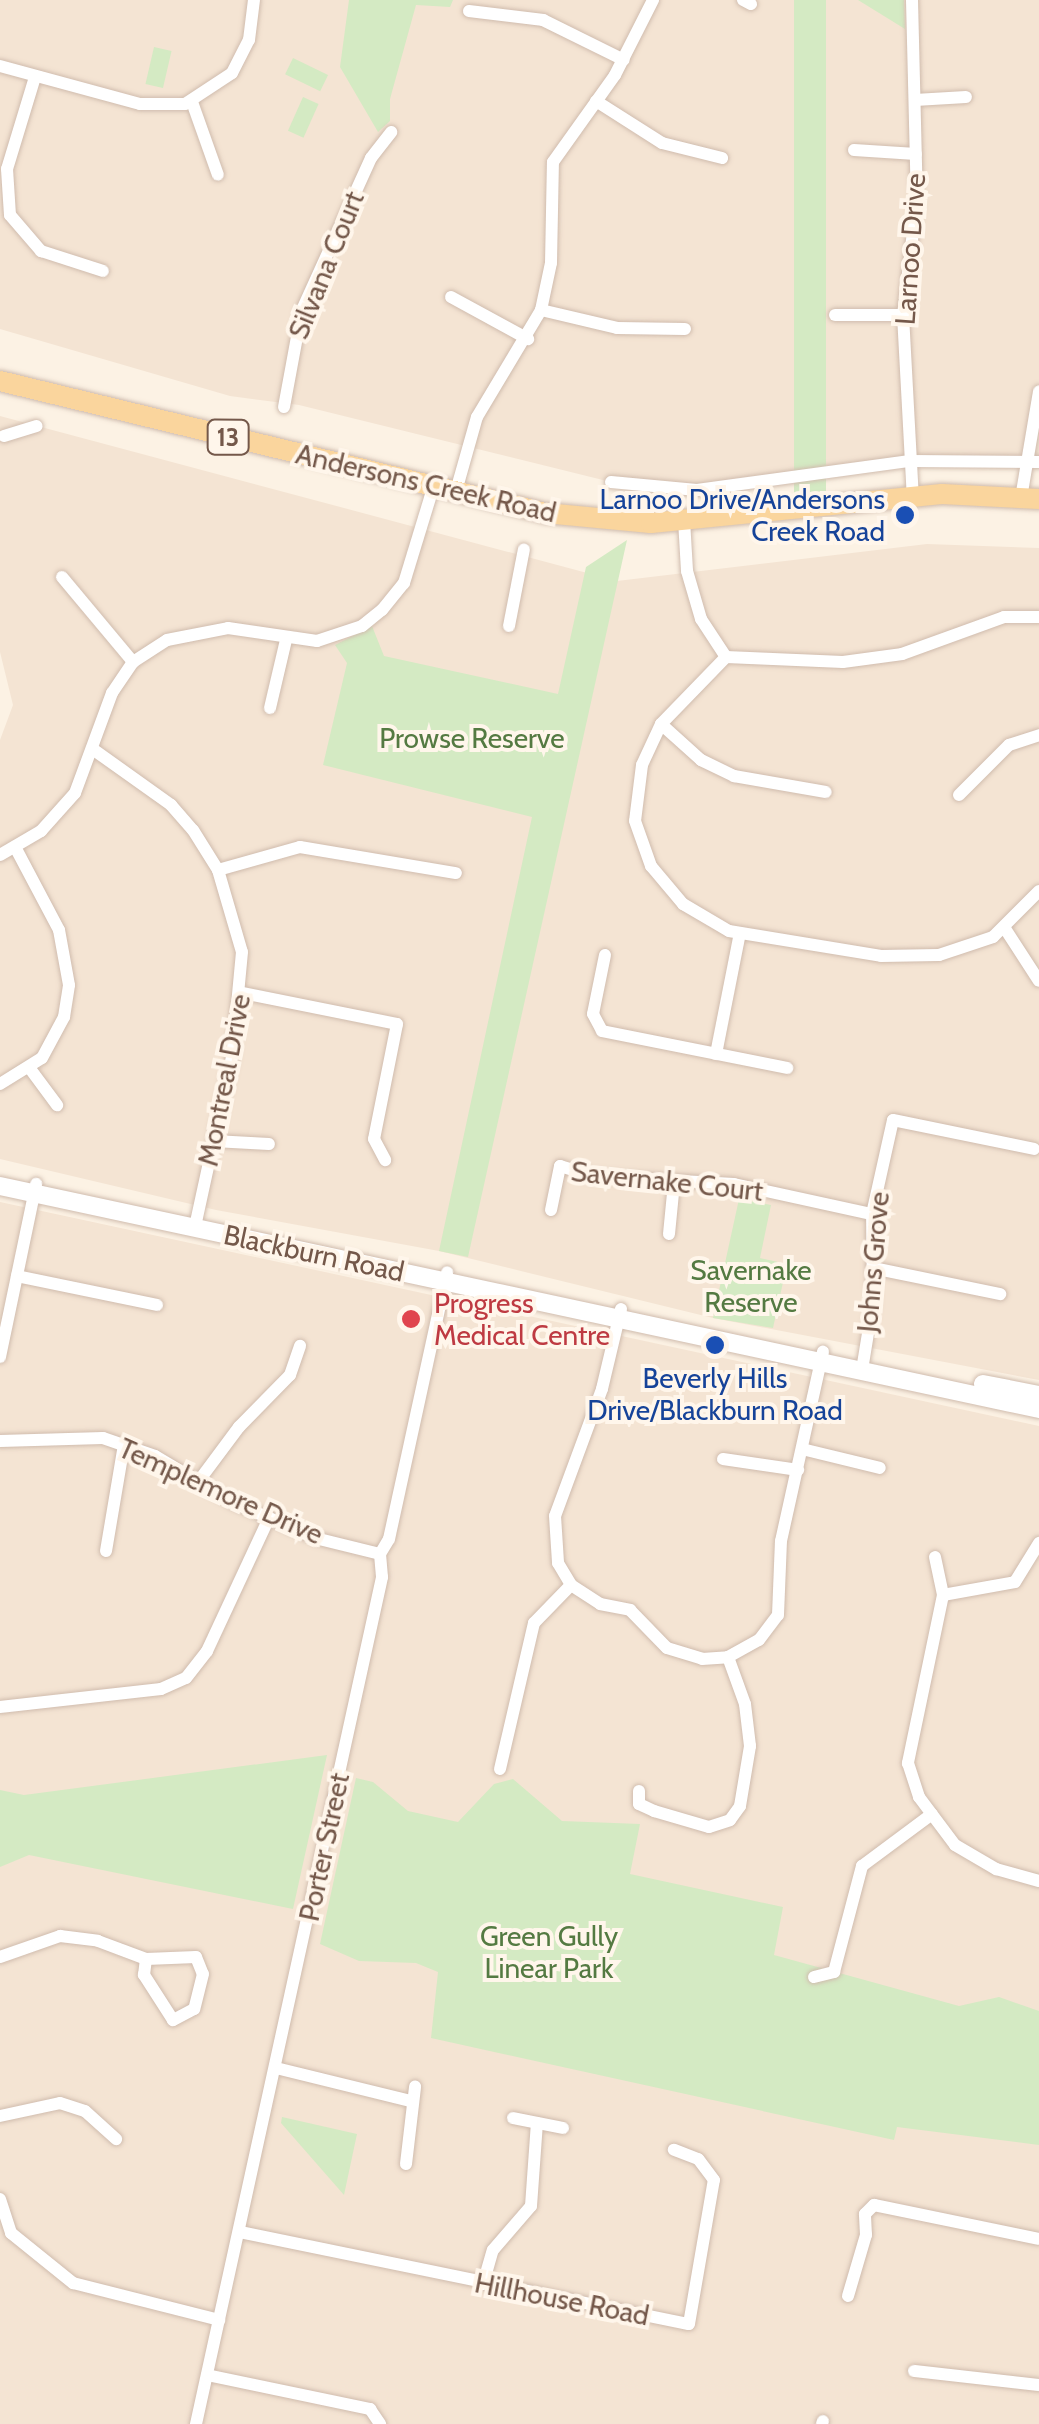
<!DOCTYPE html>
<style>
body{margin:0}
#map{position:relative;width:1039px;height:2424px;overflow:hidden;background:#fcf2e4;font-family:Cabin,sans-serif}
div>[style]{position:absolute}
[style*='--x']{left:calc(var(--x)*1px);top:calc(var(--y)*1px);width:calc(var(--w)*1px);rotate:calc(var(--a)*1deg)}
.residential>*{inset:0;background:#f4e4d3}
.green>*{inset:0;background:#d4eac3;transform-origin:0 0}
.roads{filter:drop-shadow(0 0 2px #d0bcae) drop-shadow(0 0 2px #d0bcae)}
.minor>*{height:12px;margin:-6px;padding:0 6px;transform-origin:6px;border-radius:6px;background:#fff}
.secondary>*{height:18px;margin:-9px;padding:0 9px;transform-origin:9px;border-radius:9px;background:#fff}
.primary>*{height:20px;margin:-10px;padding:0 10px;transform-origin:10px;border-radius:10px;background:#fad59d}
.dots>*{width:28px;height:28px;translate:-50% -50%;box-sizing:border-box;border:5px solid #fff6eb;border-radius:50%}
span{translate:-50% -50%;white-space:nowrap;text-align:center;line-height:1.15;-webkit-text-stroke:8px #fff6eb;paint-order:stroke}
.shield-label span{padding:2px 8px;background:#fff6eb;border:2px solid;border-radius:8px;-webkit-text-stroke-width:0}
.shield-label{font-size:25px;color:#74584a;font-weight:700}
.street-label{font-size:28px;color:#74584a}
.transit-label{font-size:28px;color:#164399}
.right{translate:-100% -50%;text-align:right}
.park-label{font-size:28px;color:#547a42}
.health-label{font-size:28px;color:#be3a42}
.left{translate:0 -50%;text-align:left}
</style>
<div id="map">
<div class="residential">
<i style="clip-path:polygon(0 0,1039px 0,1039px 462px,910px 461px,697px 490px,611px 482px,299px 405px,230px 396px,0 329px)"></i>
<i style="clip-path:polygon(0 416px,617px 581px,927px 544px,1039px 548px,1039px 1380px,713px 1318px,439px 1251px,216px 1210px,0 1159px,0 740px,13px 705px,0 652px)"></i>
<i style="clip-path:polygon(0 1202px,1039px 1426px,1039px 2424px,0 2424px)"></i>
</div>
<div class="green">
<i style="clip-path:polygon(349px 0,453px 0,450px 7px,416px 5px,390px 99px,390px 121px,378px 132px,340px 67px)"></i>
<i style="left:794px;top:0;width:32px;height:495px"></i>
<i style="clip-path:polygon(858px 0,904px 0,905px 29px)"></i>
<i style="left:154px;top:47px;width:18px;height:38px;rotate:13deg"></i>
<i style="left:293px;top:58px;width:39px;height:18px;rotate:26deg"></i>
<i style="left:303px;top:97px;width:17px;height:37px;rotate:24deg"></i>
<i style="clip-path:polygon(627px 540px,468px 1257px,439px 1251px,532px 817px,323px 765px,347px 663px,335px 645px,372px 626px,384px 656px,558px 694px,586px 567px)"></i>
<i style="clip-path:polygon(739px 1199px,771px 1205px,760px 1258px,787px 1264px,773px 1328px,713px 1318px)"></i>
<i style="clip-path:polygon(327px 1755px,293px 1909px,29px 1855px,0 1867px,0 1790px,24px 1795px)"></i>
<i style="clip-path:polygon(356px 1778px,373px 1782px,408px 1811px,458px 1822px,494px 1784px,513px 1779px,562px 1821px,640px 1824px,630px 1874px,783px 1907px,774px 1955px,959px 2006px,999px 1997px,1039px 2011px,1039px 2145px,897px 2127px,894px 2140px,431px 2038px,438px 1972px,416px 1963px,359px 1961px,320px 1944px)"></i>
<i style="clip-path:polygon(282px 2117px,357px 2134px,344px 2195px,281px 2123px)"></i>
</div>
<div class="roads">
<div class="minor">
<i style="--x:743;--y:0;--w:9;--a:27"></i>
<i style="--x:912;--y:0;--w:198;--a:88.6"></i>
<i style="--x:917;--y:198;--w:118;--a:96.8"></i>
<i style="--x:903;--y:315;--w:182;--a:86.9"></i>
<i style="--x:469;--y:11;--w:75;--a:6.9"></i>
<i style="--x:543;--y:20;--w:90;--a:26.3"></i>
<i style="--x:0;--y:66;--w:145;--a:15.2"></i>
<i style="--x:140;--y:104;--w:45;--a:0"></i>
<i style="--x:185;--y:104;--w:56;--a:-33.4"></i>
<i style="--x:232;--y:73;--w:37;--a:-63"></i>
<i style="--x:249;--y:40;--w:40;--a:-82.9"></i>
<i style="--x:35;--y:77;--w:96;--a:106.9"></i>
<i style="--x:7;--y:169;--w:46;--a:86.3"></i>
<i style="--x:10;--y:215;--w:48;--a:49.3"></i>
<i style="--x:41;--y:251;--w:65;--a:17.9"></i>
<i style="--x:915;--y:100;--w:51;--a:-3.4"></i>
<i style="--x:596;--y:101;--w:78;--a:32.5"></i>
<i style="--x:662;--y:143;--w:62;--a:14"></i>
<i style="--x:192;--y:102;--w:77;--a:70.4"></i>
<i style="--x:854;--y:150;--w:62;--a:3.7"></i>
<i style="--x:451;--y:297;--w:88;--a:28.6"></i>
<i style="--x:541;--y:310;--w:78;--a:13.3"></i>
<i style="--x:617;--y:328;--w:68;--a:0.8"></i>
<i style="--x:835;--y:315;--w:68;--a:0"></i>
<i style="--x:284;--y:407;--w:99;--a:-79.5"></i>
<i style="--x:302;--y:310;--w:167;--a:-65.6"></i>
<i style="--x:371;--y:158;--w:33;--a:-52"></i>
<i style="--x:4;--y:436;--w:34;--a:-17"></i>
<i style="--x:611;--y:482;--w:86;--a:5.3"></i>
<i style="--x:697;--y:490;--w:215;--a:-7.8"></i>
<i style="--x:910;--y:461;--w:129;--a:0.4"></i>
<i style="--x:456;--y:491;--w:77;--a:-74.2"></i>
<i style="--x:477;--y:417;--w:125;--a:-59.1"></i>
<i style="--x:541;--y:310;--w:48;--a:-78"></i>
<i style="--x:551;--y:263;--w:101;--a:-88.9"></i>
<i style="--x:553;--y:162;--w:107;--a:-54.5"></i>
<i style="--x:615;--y:75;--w:84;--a:-63.1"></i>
<i style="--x:1021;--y:498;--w:108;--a:-80.4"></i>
<i style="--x:684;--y:520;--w:51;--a:86.6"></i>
<i style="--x:687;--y:571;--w:50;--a:73.7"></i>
<i style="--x:701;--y:619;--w:45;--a:56.7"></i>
<i style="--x:62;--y:577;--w:111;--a:50.1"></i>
<i style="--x:509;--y:626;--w:78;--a:-79"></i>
<i style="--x:726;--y:657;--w:93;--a:134.1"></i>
<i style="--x:661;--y:724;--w:45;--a:114.9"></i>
<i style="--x:642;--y:765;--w:56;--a:97.1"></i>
<i style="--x:635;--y:821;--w:48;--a:70.4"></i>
<i style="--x:651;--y:866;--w:50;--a:49.9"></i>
<i style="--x:683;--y:904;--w:53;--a:30.4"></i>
<i style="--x:729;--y:931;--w:154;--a:9.3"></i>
<i style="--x:881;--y:956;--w:58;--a:-1"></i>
<i style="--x:939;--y:955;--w:57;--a:-18.4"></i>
<i style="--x:993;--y:937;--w:65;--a:-45"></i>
<i style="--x:726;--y:657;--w:117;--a:2.4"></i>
<i style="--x:843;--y:662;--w:60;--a:-7.7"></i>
<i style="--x:902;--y:654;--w:109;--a:-19.9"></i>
<i style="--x:1004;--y:617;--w:35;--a:0"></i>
<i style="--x:270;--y:708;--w:70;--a:-76.8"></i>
<i style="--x:661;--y:724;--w:54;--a:42"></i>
<i style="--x:701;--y:760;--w:37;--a:26"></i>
<i style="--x:734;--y:776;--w:93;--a:9.9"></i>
<i style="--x:94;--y:750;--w:95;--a:35.5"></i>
<i style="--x:171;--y:805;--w:33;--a:49"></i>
<i style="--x:193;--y:830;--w:47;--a:58"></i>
<i style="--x:218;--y:870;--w:85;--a:73.7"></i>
<i style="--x:242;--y:952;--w:105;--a:95.4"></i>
<i style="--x:232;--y:1057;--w:174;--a:102.3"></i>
<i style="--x:959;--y:795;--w:71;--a:-45"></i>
<i style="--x:1009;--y:745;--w:32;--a:-18"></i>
<i style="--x:0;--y:855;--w:48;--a:-30.3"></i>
<i style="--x:41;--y:831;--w:51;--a:-48.2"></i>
<i style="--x:75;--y:793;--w:107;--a:-69.7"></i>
<i style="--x:112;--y:693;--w:37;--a:-56"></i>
<i style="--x:133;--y:662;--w:40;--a:-32.9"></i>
<i style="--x:167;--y:640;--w:62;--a:-11.1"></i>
<i style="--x:228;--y:628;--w:90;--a:8.3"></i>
<i style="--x:317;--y:641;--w:47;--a:-18.4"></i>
<i style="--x:362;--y:626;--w:26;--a:-39"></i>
<i style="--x:382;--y:610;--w:35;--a:-51"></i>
<i style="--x:404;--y:583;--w:102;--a:-73"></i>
<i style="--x:218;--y:870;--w:85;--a:-15.7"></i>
<i style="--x:300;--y:847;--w:158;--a:9.5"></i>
<i style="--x:1004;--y:927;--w:64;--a:57.1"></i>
<i style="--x:605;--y:955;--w:60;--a:101.5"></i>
<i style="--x:593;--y:1014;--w:19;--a:62"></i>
<i style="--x:602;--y:1031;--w:189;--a:11.3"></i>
<i style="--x:243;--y:993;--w:157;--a:11.4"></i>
<i style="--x:397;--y:1024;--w:117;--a:101.3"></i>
<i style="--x:374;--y:1139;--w:24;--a:62"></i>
<i style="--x:716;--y:1054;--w:123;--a:-78.8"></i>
<i style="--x:31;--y:1070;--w:44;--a:53.4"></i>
<i style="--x:0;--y:1084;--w:49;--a:-31.8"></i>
<i style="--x:42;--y:1058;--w:47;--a:-61.8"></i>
<i style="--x:64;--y:1017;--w:32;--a:-81"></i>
<i style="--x:69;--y:985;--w:56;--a:-100.3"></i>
<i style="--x:59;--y:930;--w:94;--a:-117.9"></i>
<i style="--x:214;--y:1141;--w:55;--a:3.1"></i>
<i style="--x:551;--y:1210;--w:45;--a:-78.4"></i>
<i style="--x:560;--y:1166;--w:34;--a:17"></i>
<i style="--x:592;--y:1176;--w:142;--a:3.2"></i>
<i style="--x:734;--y:1184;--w:141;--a:12.3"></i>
<i style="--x:669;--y:1234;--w:51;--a:-84.4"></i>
<i style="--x:873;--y:1268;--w:130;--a:11.6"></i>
<i style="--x:17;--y:1276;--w:143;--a:11.7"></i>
<i style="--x:621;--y:1309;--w:82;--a:103.4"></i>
<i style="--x:602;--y:1389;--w:135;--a:110.3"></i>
<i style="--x:555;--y:1516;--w:47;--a:86.3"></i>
<i style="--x:558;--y:1563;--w:26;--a:59"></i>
<i style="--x:571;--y:1585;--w:35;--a:33"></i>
<i style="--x:600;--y:1604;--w:31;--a:11"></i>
<i style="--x:630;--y:1610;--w:53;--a:45.8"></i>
<i style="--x:667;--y:1648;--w:37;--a:17"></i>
<i style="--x:702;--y:1659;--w:26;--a:-4"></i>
<i style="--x:728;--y:1657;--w:35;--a:-29"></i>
<i style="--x:759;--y:1640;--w:31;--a:-53"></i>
<i style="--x:778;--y:1615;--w:74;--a:-87.7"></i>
<i style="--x:781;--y:1541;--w:194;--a:-77.5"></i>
<i style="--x:0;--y:1357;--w:177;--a:-78.2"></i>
<i style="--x:862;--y:1370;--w:68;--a:-80.7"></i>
<i style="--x:873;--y:1303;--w:89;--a:-90.6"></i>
<i style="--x:872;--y:1214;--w:96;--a:-77.4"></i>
<i style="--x:893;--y:1120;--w:144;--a:11.6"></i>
<i style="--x:0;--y:1441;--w:103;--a:-1.7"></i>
<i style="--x:103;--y:1438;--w:55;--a:19.1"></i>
<i style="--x:155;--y:1456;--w:90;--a:30.9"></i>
<i style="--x:232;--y:1502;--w:90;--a:23.4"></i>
<i style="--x:315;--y:1538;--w:67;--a:13.8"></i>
<i style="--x:802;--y:1449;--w:80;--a:13.7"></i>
<i style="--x:723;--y:1459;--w:76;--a:8.3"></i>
<i style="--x:198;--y:1482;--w:69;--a:-53.3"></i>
<i style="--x:239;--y:1427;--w:73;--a:-45.6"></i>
<i style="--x:290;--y:1375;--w:31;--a:-71"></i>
<i style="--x:106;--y:1551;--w:108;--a:-80.4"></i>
<i style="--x:935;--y:1557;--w:39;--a:78"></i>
<i style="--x:943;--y:1595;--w:172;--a:101.8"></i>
<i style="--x:908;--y:1763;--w:36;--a:72"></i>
<i style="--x:919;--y:1797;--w:60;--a:53.1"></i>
<i style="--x:955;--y:1845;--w:48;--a:30.3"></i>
<i style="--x:996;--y:1869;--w:45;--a:15.6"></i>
<i style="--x:943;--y:1595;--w:73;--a:-10.2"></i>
<i style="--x:1015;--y:1582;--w:46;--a:-58.4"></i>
<i style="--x:0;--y:1707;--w:162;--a:-6.4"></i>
<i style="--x:161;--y:1689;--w:27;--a:-24"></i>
<i style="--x:186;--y:1678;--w:34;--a:-52"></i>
<i style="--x:207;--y:1651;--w:147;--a:-65"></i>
<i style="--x:500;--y:1769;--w:150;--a:-76.9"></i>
<i style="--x:534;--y:1623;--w:53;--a:-45.8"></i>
<i style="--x:639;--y:1791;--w:13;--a:90"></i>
<i style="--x:639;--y:1804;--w:17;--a:25"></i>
<i style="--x:654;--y:1811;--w:57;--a:16.2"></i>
<i style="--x:709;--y:1827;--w:22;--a:-18"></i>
<i style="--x:730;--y:1820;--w:17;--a:-54"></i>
<i style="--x:740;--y:1806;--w:61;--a:-80.5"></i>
<i style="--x:750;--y:1746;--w:42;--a:-96.8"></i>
<i style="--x:745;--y:1704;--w:50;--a:-109.9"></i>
<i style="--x:0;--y:1957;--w:64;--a:-19.3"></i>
<i style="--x:60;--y:1936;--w:38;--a:7"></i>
<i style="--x:98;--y:1941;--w:51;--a:20.6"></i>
<i style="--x:146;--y:1959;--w:50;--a:-2.3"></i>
<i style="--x:196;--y:1957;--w:18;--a:68"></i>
<i style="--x:203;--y:1974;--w:36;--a:104"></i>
<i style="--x:194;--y:2009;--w:24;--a:152"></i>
<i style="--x:173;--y:2020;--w:54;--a:-122.8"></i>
<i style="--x:144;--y:1975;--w:16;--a:-83"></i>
<i style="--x:814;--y:1977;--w:21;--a:-14"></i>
<i style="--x:834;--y:1972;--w:110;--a:-75.2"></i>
<i style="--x:862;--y:1866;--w:87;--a:-36.6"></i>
<i style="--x:276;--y:2068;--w:138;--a:13.8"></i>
<i style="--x:0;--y:2116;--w:61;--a:-12.2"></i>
<i style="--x:60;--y:2103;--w:26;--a:18"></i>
<i style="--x:85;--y:2111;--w:42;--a:42.1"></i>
<i style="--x:513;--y:2118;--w:51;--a:11.3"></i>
<i style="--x:406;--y:2164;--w:78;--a:-83.3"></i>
<i style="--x:0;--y:2199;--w:36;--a:72"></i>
<i style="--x:11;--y:2233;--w:80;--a:38.9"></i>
<i style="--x:73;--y:2283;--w:151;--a:14.2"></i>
<i style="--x:240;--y:2232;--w:458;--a:11.6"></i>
<i style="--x:689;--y:2324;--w:146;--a:-80.2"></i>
<i style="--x:714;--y:2180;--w:26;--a:-127"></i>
<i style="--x:698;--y:2159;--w:26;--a:-159"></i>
<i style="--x:483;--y:2284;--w:35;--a:-74"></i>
<i style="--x:493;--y:2250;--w:58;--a:-49.2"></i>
<i style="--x:531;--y:2206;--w:83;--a:-85.9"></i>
<i style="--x:848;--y:2296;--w:64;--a:-73.6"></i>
<i style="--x:866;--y:2235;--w:21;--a:-93"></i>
<i style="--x:865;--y:2214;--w:13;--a:-45"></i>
<i style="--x:874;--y:2205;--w:168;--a:11.6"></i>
<i style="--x:914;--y:2371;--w:126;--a:6.4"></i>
<i style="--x:207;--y:2375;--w:167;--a:11.8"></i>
<i style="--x:370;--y:2409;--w:18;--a:56"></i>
<i style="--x:196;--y:2424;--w:867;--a:-77.61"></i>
<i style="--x:382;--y:1577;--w:23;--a:-95"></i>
<i style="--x:380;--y:1554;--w:17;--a:-59"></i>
<i style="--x:389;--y:1539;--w:273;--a:-77.7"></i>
<i style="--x:822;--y:2424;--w:3;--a:-72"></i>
</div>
<div class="secondary">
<i style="--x:0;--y:1186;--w:1063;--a:12.11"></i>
<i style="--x:983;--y:1384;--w:57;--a:11.1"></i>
</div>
<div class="primary">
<i style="--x:0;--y:381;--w:561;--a:13.61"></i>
<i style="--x:545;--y:513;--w:106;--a:5.4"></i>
<i style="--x:651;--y:523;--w:292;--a:-5.7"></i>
<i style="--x:942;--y:494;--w:97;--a:3"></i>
</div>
</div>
<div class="dots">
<i style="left:905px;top:515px;background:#1a4fb4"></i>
<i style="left:411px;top:1319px;background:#e0444e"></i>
<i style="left:715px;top:1345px;background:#1a4fb4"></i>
</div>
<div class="shield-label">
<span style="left:228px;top:437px">13</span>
</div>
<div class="street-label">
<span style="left:910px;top:249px;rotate:-86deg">Larnoo Drive</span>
<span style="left:326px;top:265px;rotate:-68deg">Silvana Court</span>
<span style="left:426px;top:483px;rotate:13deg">Andersons Creek Road</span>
<span style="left:224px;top:1080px;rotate:-79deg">Montreal Drive</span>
<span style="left:667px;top:1181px;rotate:6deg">Savernake Court</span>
<span style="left:314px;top:1253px;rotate:12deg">Blackburn Road</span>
<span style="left:873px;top:1262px;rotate:-85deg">Johns Grove</span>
<span style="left:221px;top:1491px;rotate:24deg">Templemore Drive</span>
<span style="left:324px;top:1847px;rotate:-78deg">Porter Street</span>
<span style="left:562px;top:2299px;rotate:11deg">Hillhouse Road</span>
</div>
<div class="transit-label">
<span class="right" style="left:885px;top:515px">Larnoo Drive/Andersons<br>Creek Road</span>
<span style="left:715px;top:1394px">Beverly Hills<br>Drive/Blackburn Road</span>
</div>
<div class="park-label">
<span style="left:472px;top:738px">Prowse Reserve</span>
<span style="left:751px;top:1286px">Savernake<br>Reserve</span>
<span style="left:549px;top:1952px">Green Gully<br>Linear Park</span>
</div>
<div class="health-label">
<span class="left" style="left:434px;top:1319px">Progress<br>Medical Centre</span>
</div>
</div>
